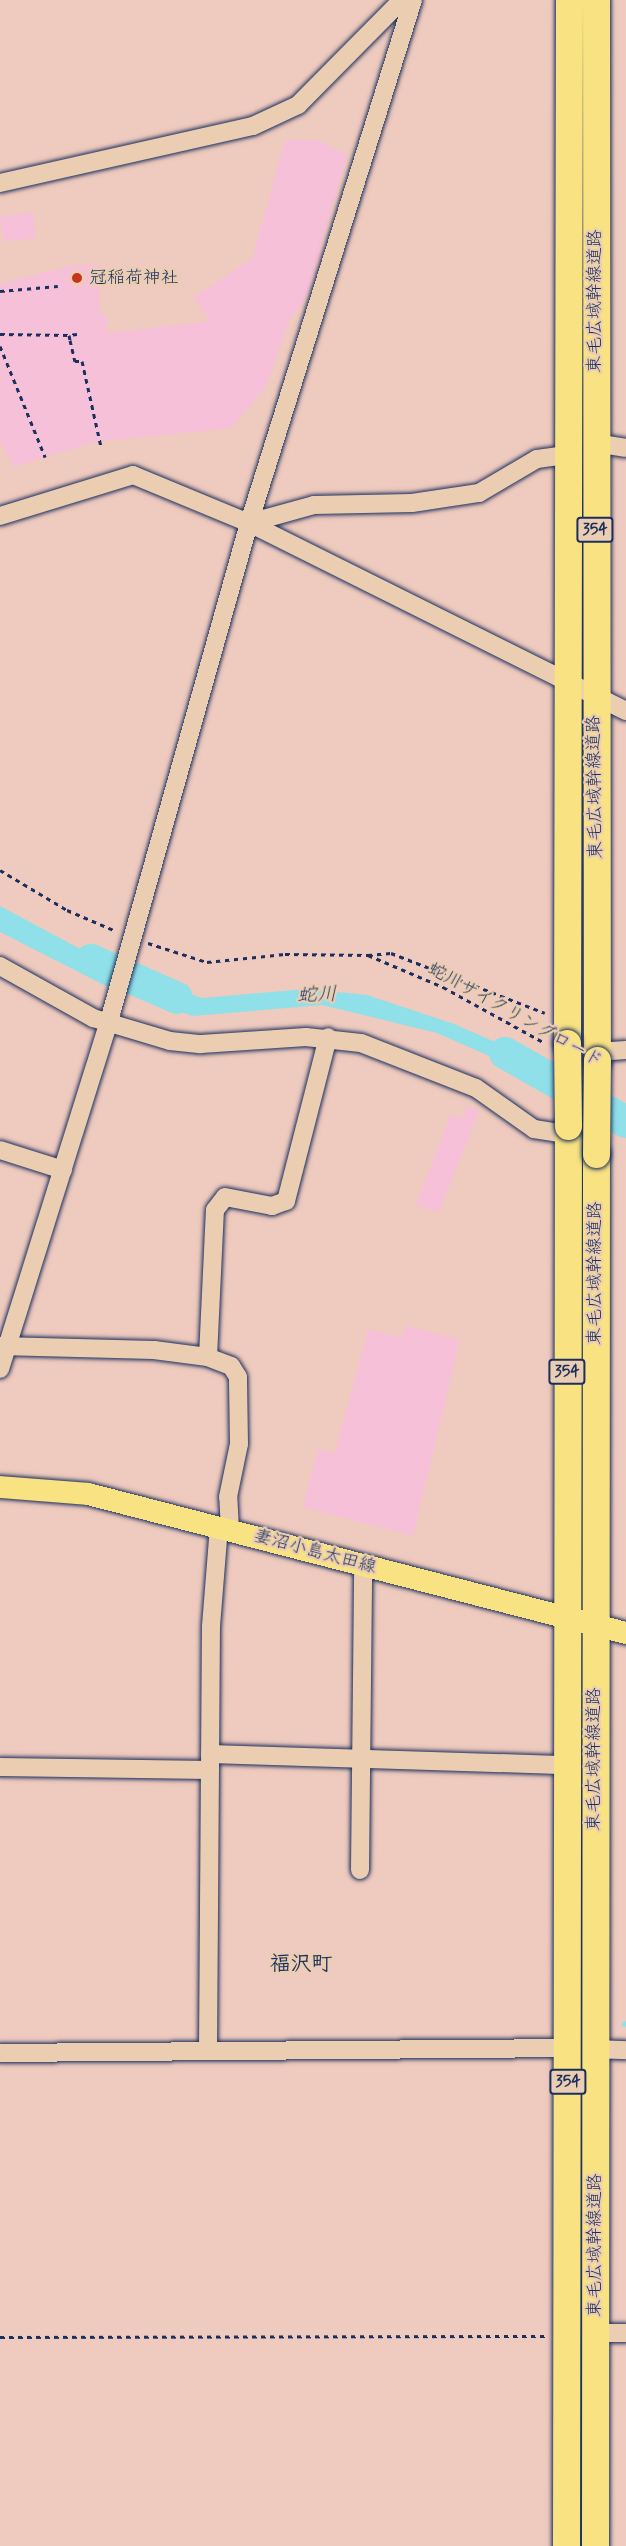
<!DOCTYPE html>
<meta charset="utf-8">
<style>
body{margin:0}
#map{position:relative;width:626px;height:2546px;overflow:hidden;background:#efcabe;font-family:Mynerve,"Klee One",sans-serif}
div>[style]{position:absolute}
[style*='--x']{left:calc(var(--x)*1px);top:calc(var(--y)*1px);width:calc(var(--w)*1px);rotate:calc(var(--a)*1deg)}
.water>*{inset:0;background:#8fe0e8}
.stream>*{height:5px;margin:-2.5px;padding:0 2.5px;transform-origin:2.5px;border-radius:2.5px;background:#8fe0e8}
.river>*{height:32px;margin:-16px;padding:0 16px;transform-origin:16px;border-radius:16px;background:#8fe0e8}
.building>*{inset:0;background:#f7c0d9;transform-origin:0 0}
.path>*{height:3px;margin-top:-1.5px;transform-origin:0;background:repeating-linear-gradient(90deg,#1b2f5e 0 4.5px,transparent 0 9px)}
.roads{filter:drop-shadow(0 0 2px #1b2f5e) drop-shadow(0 0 2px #1b2f5e)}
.minor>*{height:18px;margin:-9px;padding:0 9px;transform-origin:9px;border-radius:9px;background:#ebceb2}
.major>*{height:22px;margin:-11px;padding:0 11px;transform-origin:11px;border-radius:11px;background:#f8e281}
.highway>*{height:27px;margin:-13.5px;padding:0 13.5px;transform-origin:13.5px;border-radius:13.5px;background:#f8e281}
.bridges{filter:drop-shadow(0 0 2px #1b2f5e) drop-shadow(0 0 2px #1b2f5e)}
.highway-bridge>*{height:27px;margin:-13.5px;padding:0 13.5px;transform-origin:13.5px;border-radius:13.5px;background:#f8e281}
.dots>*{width:16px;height:16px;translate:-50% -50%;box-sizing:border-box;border:3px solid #ebceb2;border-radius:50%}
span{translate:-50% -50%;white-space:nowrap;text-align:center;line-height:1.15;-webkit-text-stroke:4.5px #ebceb2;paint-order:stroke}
.shield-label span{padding:2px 4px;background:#ebceb2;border:2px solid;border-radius:4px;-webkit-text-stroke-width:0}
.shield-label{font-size:16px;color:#1b2f5e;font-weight:700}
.poi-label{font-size:18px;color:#1b2f5e}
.left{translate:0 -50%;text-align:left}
.street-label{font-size:18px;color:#1b2f5e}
.water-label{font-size:20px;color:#27416c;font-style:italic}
.quarter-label{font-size:21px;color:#1b2f5e;font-weight:700}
</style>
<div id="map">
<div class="water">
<i style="clip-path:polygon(0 906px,114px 967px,108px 987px,0 932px)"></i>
<i style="clip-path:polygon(139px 977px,202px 998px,307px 989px,367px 995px,454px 1024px,543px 1063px,543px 1080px,437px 1033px,322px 1005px,193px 1016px,132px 996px)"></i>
</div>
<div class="stream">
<i style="--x:624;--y:2024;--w:2;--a:-27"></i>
</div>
<div class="river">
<i style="--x:91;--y:960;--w:94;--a:23.8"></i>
<i style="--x:505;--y:1053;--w:139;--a:29.7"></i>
</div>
<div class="building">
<i style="clip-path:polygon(285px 140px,318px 140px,347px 155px,306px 297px,290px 319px,266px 387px,231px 428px,95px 442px,13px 467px,0 440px,0 284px,68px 266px,99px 265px,100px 314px,106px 314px,108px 333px,209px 321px,194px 297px,252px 259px)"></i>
<i style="left:33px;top:212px;width:26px;height:33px;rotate:83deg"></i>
<i style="clip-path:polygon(467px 1106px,479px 1111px,439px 1213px,416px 1204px,451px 1114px,462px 1119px)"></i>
<i style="clip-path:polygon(405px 1325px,460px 1340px,413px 1536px,303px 1507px,318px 1449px,335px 1453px,368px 1329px,402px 1338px)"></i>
</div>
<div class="path">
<i style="--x:0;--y:291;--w:58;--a:-4.9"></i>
<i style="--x:0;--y:334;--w:69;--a:0.8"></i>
<i style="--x:77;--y:334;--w:8;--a:173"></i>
<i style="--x:69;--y:335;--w:5;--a:79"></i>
<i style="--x:70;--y:340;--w:22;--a:77"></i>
<i style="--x:75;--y:361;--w:7;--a:0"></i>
<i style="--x:82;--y:361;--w:88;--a:77.5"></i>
<i style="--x:0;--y:346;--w:120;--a:67.9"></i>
<i style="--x:0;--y:870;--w:78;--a:30.8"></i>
<i style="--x:67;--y:910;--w:53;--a:23.2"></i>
<i style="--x:148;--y:943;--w:62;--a:17.9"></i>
<i style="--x:207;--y:962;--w:78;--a:-5.9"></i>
<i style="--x:285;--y:954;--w:83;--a:0.7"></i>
<i style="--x:368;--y:955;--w:82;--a:23.1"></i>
<i style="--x:443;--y:987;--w:116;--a:28.8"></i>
<i style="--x:368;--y:955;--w:23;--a:-5"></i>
<i style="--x:391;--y:953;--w:165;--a:21.3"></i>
<i style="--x:0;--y:2337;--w:545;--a:-0.11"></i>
</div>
<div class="roads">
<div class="minor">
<i style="--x:0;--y:183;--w:259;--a:-12.7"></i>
<i style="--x:253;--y:126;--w:50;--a:-25"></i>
<i style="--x:298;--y:105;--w:148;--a:-45.3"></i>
<i style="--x:595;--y:443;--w:31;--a:9"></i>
<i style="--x:0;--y:516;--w:139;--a:-17.1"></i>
<i style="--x:133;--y:475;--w:126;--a:22.5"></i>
<i style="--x:249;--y:523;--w:421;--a:26.5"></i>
<i style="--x:249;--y:523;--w:67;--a:-15.5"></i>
<i style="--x:314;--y:505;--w:98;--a:-1.2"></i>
<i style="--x:412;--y:503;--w:68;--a:-8.5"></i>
<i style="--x:479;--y:493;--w:67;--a:-30.4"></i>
<i style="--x:537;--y:459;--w:30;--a:-8"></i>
<i style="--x:0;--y:966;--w:107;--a:29.2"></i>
<i style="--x:93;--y:1018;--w:80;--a:16.6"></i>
<i style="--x:170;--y:1041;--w:31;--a:6"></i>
<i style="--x:201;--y:1044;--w:105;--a:-3.8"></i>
<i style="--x:306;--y:1037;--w:55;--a:6.2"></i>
<i style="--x:361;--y:1043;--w:123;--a:21.4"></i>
<i style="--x:476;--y:1088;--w:71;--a:35.3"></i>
<i style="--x:534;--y:1129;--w:33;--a:9"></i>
<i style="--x:597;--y:1052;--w:29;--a:-4"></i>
<i style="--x:0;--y:1150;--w:66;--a:17.6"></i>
<i style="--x:0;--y:1346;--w:154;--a:1.5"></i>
<i style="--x:154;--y:1350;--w:54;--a:7.4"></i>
<i style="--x:0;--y:1369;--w:372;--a:-72.6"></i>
<i style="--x:111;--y:1014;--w:510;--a:-74.3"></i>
<i style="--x:249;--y:523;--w:548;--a:-72.59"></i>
<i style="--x:230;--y:1530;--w:33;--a:-93"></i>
<i style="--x:228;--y:1497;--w:54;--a:-78.3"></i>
<i style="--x:239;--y:1444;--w:67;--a:-90.9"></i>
<i style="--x:238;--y:1377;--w:13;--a:-122"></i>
<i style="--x:231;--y:1366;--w:25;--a:-159"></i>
<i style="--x:208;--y:1357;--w:147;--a:-87.3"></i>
<i style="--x:215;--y:1210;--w:16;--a:-52"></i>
<i style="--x:225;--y:1197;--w:48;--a:10.8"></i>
<i style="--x:272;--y:1206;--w:15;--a:-20"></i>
<i style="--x:286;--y:1201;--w:169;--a:-75.6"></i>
<i style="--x:210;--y:1754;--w:357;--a:1.8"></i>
<i style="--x:0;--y:1767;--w:210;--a:0.8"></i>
<i style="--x:360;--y:1870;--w:306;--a:-89.4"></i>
<i style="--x:595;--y:2049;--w:31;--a:2"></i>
<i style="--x:208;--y:2051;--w:425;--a:-89.6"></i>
<i style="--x:211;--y:1626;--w:99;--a:-85.4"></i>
<i style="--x:0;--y:2053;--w:568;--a:-0.5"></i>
<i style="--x:595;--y:2333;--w:31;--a:0"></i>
</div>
<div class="major">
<i style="--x:0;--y:1487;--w:88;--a:4.5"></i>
<i style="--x:88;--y:1494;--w:556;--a:14.49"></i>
</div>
<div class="highway">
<i style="--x:596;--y:0;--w:1060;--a:89.95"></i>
<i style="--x:567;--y:1043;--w:1043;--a:-89.89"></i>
<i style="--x:566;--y:2546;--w:1420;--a:-89.92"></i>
<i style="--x:595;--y:2546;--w:1392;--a:-89.96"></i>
</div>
</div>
<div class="bridges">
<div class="highway-bridge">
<i style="--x:567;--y:1043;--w:83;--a:89.3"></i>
<i style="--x:596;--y:1154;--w:94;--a:-89.4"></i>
</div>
</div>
<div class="dots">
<i style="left:77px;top:278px;background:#c8321e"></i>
</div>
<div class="shield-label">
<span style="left:595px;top:530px">354</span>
<span style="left:567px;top:1372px">354</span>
<span style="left:568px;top:2082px">354</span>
</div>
<div class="poi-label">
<span class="left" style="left:89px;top:278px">冠稲荷神社</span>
</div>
<div class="street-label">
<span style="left:595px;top:301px;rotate:-90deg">東毛広域幹線道路</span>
<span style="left:595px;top:787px;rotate:-91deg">東毛広域幹線道路</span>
<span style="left:515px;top:1015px;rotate:29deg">蛇川サイクリングロード</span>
<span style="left:595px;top:1273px;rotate:-90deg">東毛広域幹線道路</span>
<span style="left:315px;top:1552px;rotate:15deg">妻沼小島太田線</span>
<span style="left:594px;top:1759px;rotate:-90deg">東毛広域幹線道路</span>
<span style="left:595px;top:2245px;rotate:-90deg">東毛広域幹線道路</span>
</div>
<div class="water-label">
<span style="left:317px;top:995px;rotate:-2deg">蛇川</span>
</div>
<div class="quarter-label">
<span style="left:301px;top:1964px">福沢町</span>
</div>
</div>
